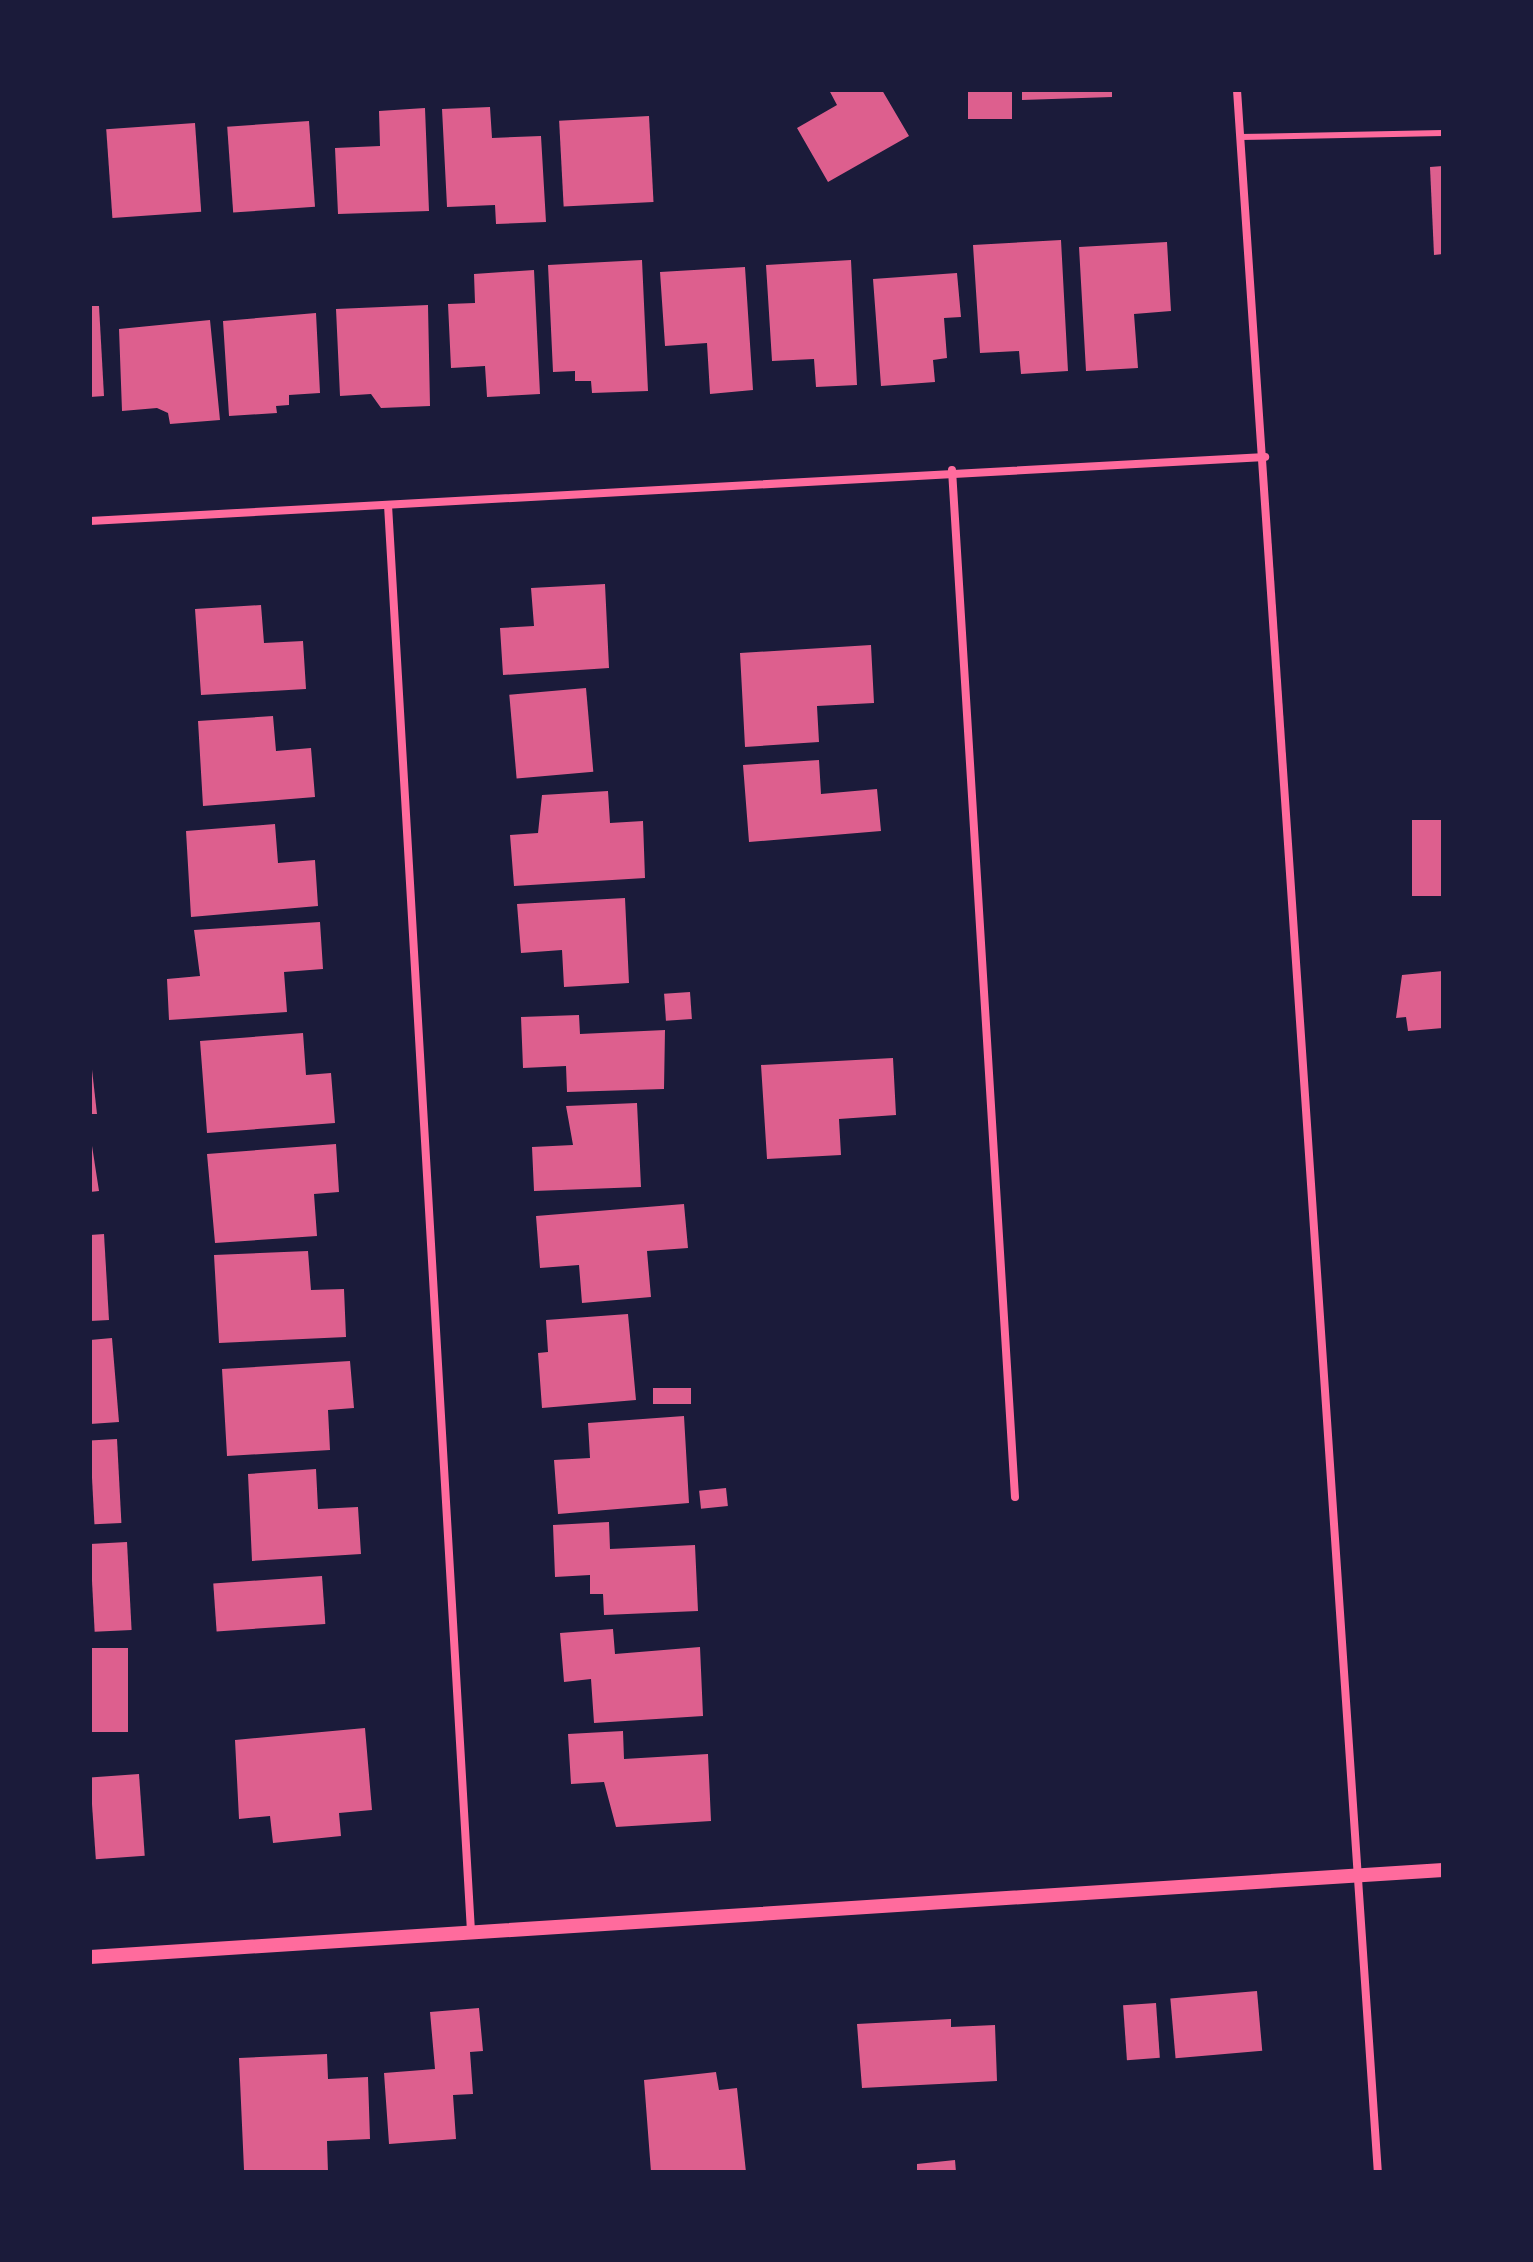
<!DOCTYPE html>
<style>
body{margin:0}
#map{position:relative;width:1533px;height:2262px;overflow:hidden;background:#1b1b3a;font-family:Karla,sans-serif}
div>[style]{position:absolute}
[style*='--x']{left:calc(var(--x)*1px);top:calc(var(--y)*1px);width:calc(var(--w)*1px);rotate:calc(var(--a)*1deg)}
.building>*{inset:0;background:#dd5f8e;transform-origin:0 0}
.service>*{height:6px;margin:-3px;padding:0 3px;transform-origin:3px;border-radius:3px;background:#ff6b9d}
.minor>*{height:8px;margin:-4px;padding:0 4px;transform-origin:4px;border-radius:4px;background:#ff6b9d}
.tertiary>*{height:14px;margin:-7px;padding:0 7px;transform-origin:7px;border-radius:7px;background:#ff6b9d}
span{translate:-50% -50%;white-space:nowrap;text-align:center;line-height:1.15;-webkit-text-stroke:6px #1b1b3a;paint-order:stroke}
.frame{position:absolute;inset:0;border:92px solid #1b1b3a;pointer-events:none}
</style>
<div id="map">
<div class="building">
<i style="clip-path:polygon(829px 90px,882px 90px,909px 136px,828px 182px,797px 128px,837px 105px)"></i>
<i style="left:968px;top:90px;width:44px;height:29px"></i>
<i style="clip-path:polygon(1022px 90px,1112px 90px,1112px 97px,1022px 100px)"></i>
<i style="clip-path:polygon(490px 107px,492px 138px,541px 136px,546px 222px,496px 224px,495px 205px,447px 207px,442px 109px)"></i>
<i style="clip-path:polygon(425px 108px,429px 211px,338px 214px,335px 148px,380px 146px,379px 111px)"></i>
<i style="left:649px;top:116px;width:86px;height:90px;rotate:87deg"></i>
<i style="left:309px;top:121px;width:86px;height:82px;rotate:86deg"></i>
<i style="left:195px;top:123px;width:89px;height:89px;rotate:86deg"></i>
<i style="clip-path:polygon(1443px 166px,1443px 254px,1434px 255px,1430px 167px)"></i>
<i style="clip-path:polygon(1061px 240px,1068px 371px,1021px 374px,1019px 351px,980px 353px,973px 245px)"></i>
<i style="clip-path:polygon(1167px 242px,1171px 311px,1134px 314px,1138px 368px,1086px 371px,1079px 247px)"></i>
<i style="clip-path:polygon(642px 260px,648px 391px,592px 393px,591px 381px,575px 381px,575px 371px,553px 372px,548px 265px)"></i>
<i style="clip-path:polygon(851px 260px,857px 385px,816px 387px,814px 359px,772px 361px,766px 265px)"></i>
<i style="clip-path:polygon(745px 267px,753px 390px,710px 394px,707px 343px,665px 346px,660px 272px)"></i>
<i style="clip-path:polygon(534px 270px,540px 394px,487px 397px,485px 366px,451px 368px,448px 304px,475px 303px,474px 274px)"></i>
<i style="clip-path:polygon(957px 273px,961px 317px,944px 318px,947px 358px,933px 360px,935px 382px,881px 386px,873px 279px)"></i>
<i style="clip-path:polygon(428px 305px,430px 406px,381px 408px,371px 394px,340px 396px,336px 309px)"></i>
<i style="clip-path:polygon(90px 306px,99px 306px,104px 396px,90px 397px)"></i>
<i style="clip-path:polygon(316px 313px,320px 393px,289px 395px,289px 405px,276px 406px,277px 413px,229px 416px,223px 321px)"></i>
<i style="clip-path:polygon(210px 320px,220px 420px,170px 424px,168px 413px,157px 408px,122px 411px,119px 329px)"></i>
<i style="clip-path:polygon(605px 584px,609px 668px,503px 675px,500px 628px,534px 626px,531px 588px)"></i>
<i style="clip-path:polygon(261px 605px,264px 643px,303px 641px,306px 689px,201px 695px,195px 609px)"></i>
<i style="clip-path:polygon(871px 645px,874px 703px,817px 706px,819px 742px,745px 747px,740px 653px)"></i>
<i style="left:586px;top:688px;width:84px;height:77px;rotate:85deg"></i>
<i style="clip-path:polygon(273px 716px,276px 751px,311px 748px,315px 797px,203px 806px,198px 721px)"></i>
<i style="clip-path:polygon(819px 760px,821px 794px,877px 789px,881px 831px,749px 842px,743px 765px)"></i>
<i style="clip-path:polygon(608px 791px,610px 823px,643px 821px,645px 878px,514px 886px,510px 835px,538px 833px,542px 795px)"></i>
<i style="left:1443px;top:820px;width:76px;height:31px;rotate:90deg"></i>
<i style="clip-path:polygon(275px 824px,278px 863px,315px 860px,318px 906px,191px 917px,186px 831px)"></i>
<i style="clip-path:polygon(625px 898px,629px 983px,564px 987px,562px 950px,521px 953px,517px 904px)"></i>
<i style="clip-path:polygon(320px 922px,323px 969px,284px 972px,287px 1012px,169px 1020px,167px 979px,200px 976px,194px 930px)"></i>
<i style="clip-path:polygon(1443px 971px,1443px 1028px,1408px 1031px,1406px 1017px,1396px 1018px,1402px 975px)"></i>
<i style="left:690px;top:992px;width:27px;height:26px;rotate:86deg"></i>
<i style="clip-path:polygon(579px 1015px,580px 1034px,665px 1030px,664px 1089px,567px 1092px,566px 1066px,523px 1068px,521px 1017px)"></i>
<i style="clip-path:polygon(303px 1033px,306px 1075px,331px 1073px,335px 1123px,207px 1133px,200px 1041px)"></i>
<i style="clip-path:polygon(90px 1052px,97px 1114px,90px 1114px)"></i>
<i style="clip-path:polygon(893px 1058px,896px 1115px,839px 1119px,841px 1155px,767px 1159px,761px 1065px)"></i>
<i style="clip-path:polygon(637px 1103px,641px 1187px,534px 1191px,532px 1147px,573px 1145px,566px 1106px)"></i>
<i style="clip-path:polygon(90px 1133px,99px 1191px,90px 1192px)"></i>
<i style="clip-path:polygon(336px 1144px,339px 1192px,314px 1194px,317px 1236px,215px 1243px,207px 1154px)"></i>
<i style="clip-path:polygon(684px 1204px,688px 1248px,647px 1251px,651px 1297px,582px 1303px,579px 1265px,540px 1268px,536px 1216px)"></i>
<i style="clip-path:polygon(104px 1234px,109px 1320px,90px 1321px,90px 1235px)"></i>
<i style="clip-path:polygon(308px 1251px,311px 1290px,344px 1289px,346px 1337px,219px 1343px,214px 1255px)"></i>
<i style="clip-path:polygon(628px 1314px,636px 1400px,542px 1408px,538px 1353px,548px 1352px,546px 1320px)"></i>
<i style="clip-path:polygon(112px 1338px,119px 1422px,90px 1424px,90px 1340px)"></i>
<i style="clip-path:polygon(350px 1361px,354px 1408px,328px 1410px,330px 1450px,227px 1456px,222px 1369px)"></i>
<i style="left:691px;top:1388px;width:16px;height:38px;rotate:90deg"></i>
<i style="clip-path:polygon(684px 1416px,689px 1503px,558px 1514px,554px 1460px,590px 1458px,588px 1423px)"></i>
<i style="left:117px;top:1439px;width:84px;height:27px;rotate:87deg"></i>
<i style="clip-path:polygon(316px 1469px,318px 1509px,358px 1507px,361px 1554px,252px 1561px,248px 1474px)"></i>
<i style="left:726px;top:1488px;width:18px;height:27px;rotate:84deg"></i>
<i style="clip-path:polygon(609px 1522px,610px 1549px,695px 1545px,698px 1611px,604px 1615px,603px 1594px,590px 1594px,590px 1575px,555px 1577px,553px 1525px)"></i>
<i style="left:127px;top:1542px;width:88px;height:37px;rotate:87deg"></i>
<i style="left:322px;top:1576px;width:48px;height:109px;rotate:86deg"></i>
<i style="clip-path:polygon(613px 1629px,615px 1654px,700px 1647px,703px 1716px,594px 1723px,591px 1679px,564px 1682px,560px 1633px)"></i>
<i style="left:90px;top:1648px;width:38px;height:84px"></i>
<i style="clip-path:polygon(365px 1728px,372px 1810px,339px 1813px,341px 1836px,273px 1843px,270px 1816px,239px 1819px,235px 1740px)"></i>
<i style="clip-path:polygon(623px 1731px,624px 1759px,708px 1754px,711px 1821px,616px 1827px,604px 1782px,571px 1784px,568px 1734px)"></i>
<i style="left:139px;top:1774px;width:82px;height:49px;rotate:86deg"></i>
<i style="left:1257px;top:1991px;width:60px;height:87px;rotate:85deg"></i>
<i style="left:1156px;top:2003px;width:55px;height:33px;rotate:86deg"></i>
<i style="clip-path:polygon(479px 2008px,483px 2051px,470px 2052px,473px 2094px,453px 2095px,456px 2139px,389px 2144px,384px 2073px,435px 2069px,430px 2012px)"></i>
<i style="clip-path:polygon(951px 2019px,951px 2027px,995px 2025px,997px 2081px,862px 2088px,857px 2024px)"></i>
<i style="clip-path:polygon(327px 2054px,328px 2079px,368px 2077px,370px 2139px,327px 2141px,328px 2172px,244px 2170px,239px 2058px)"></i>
<i style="clip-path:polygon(716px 2072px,719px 2090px,737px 2088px,746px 2172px,651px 2172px,644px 2080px)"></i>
<i style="clip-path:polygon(955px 2160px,956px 2172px,917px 2172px,917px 2164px)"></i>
</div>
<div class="service">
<i style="--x:1240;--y:137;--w:203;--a:-1.1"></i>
</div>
<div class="minor">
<i style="--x:1237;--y:90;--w:2087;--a:86.13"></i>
<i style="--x:952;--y:470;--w:1029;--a:86.49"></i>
<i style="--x:388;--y:505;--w:1429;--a:86.67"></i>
<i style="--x:90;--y:521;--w:1177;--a:-3.12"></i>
</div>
<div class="tertiary">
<i style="--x:90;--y:1957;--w:1356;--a:-3.68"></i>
</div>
<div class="frame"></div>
</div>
